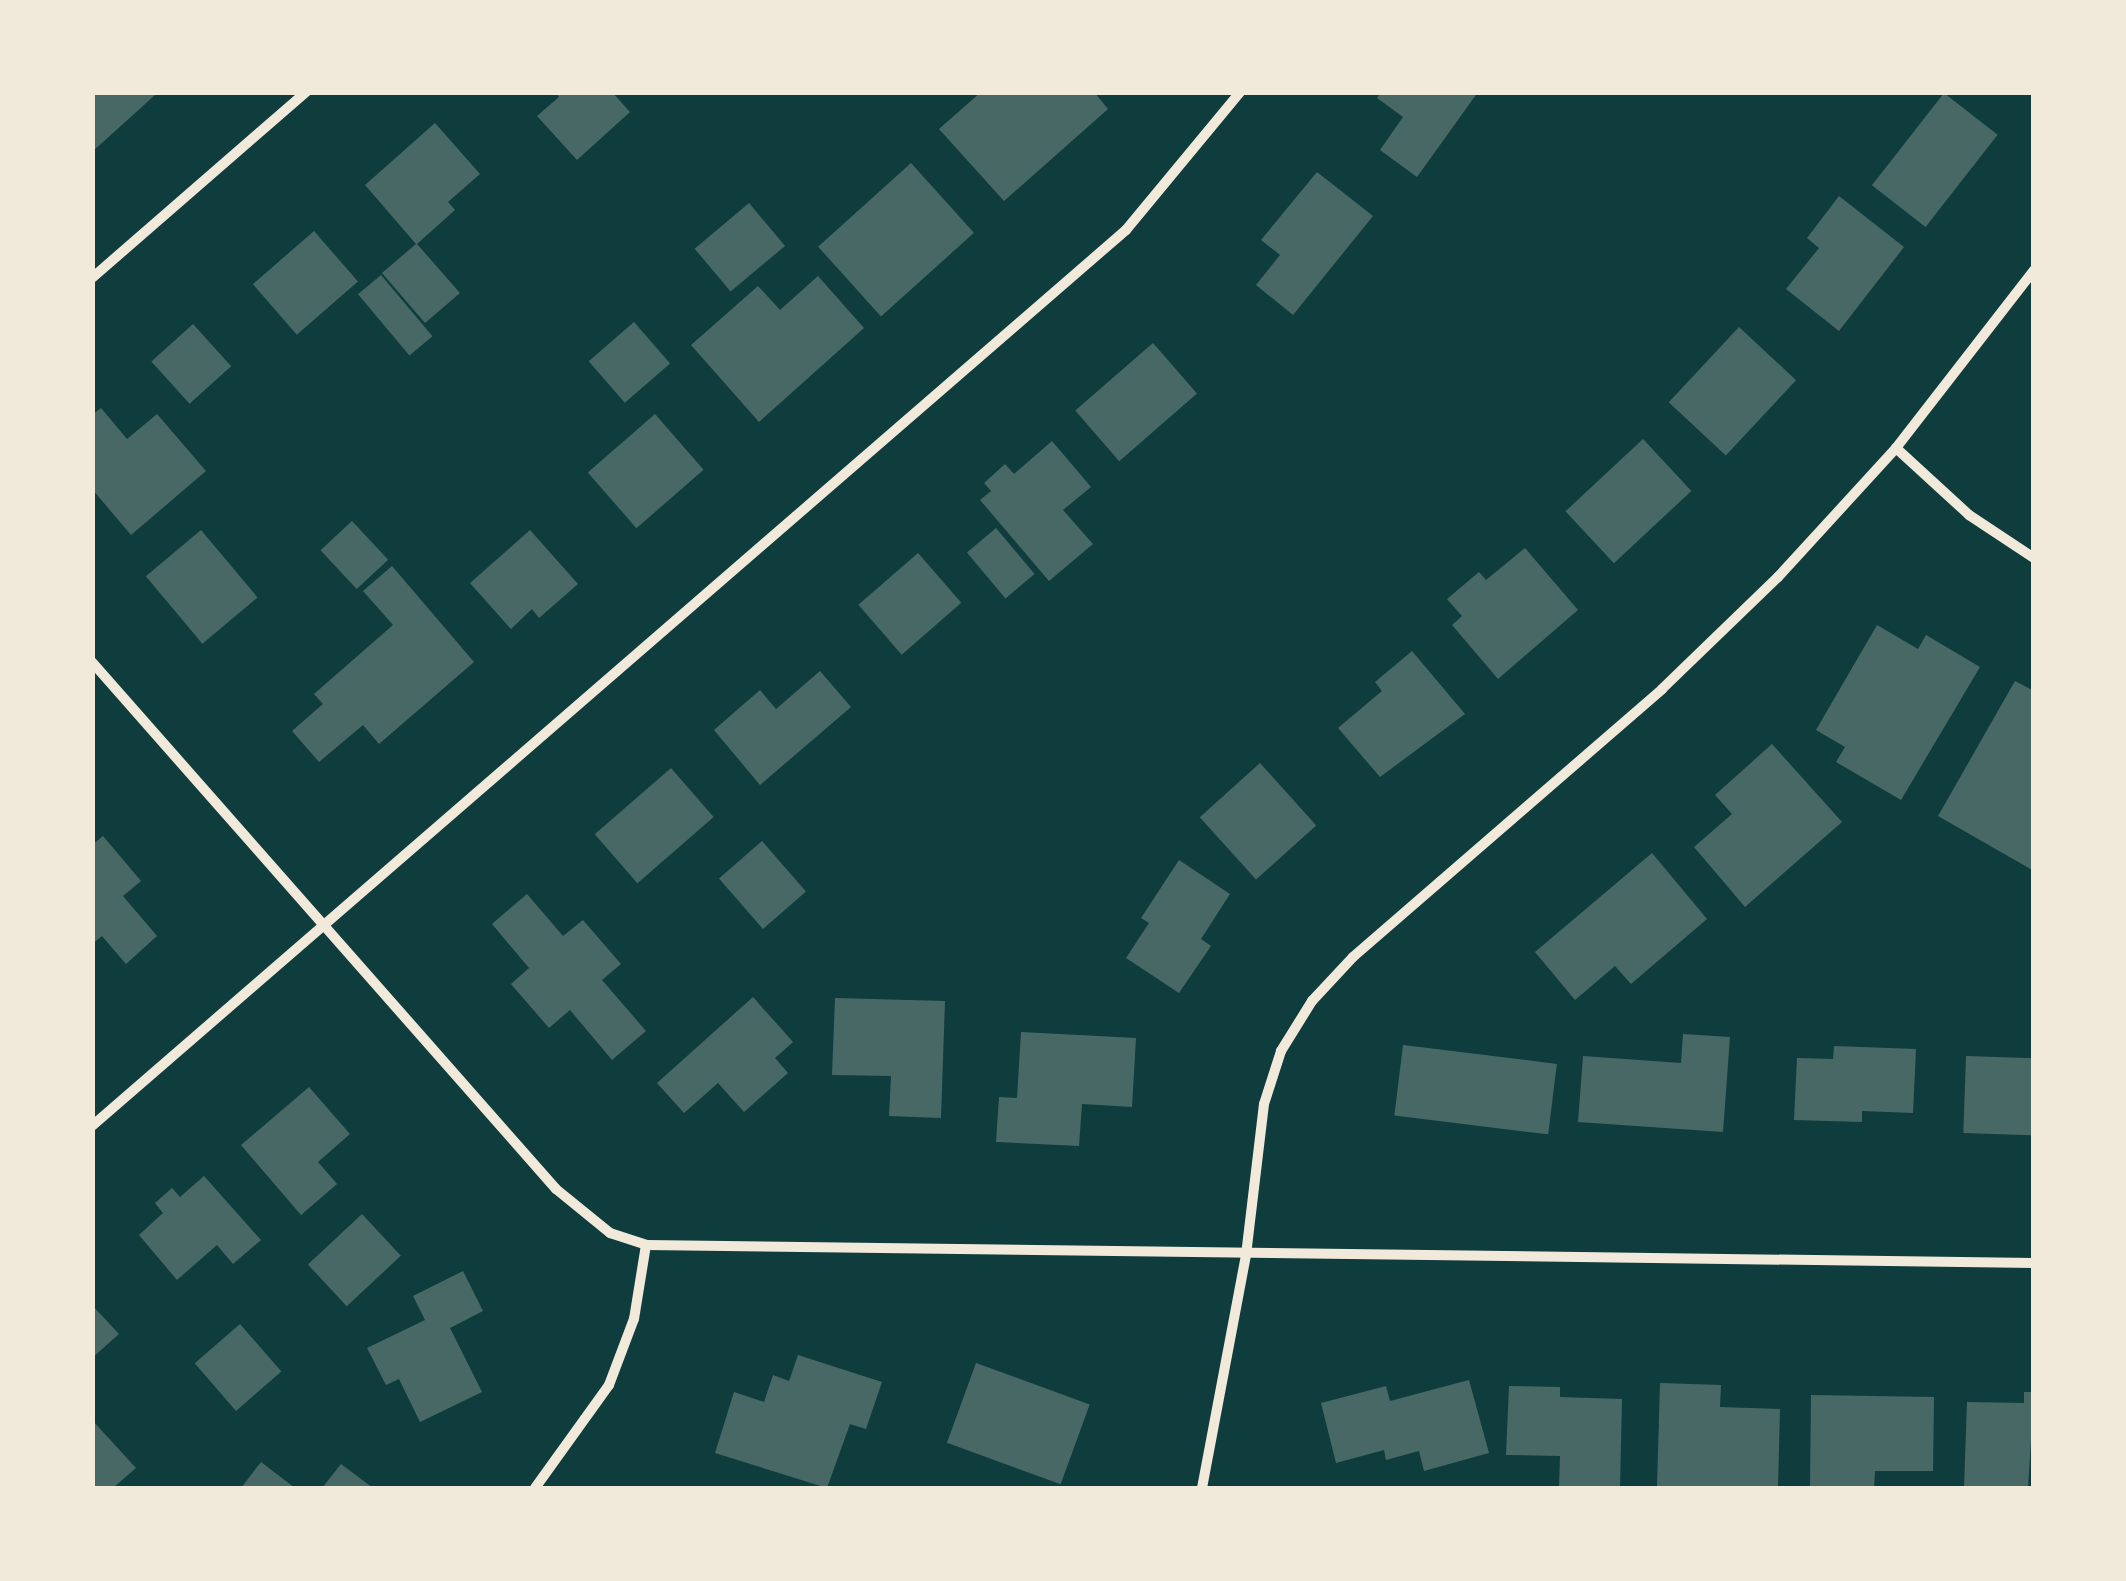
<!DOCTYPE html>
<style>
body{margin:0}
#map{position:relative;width:2126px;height:1581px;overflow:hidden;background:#0f3d3e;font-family:"Public Sans",sans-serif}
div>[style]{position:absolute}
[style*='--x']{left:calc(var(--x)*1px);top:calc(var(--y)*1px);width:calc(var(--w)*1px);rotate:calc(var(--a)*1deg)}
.building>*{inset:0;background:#486865;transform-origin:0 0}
.minor>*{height:10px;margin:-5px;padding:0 5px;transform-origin:5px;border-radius:5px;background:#f1e9da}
span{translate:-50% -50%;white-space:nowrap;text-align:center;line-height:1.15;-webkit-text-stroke:8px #f1e9da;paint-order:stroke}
.frame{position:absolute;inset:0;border:95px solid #f1e9da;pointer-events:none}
</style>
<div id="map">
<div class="building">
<i style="clip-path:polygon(92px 92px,153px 92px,155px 95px,92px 152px)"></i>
<i style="clip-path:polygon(555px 92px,612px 92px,630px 112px,577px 160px,537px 116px,559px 97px)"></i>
<i style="clip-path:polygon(981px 92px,1094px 92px,1108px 109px,1004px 201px,939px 129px)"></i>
<i style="clip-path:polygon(1381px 92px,1478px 92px,1417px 177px,1380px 150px,1403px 117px,1377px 98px)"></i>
<i style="left:1944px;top:93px;width:68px;height:117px;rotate:38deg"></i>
<i style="clip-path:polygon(435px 123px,480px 174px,448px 202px,455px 210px,417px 244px,460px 293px,425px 323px,382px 273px,416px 244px,365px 185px)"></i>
<i style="left:911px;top:163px;width:94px;height:125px;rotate:48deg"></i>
<i style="clip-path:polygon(1317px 172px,1373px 216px,1293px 315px,1256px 285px,1280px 255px,1261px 240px)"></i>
<i style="clip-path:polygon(1839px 196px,1904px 247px,1839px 331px,1786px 289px,1819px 248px,1807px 238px)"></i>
<i style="left:749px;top:203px;width:56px;height:71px;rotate:50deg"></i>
<i style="left:314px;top:231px;width:67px;height:81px;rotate:49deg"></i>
<i style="left:381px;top:275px;width:80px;height:30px;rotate:50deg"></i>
<i style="clip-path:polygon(818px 276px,864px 328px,759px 422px,691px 345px,758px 286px,780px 310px)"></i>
<i style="left:634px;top:322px;width:55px;height:60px;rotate:49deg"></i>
<i style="left:193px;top:324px;width:57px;height:56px;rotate:48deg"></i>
<i style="left:1739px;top:327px;width:78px;height:103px;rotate:43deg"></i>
<i style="left:1153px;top:343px;width:67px;height:103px;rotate:49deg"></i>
<i style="clip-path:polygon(101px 408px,127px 439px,157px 414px,206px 471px,131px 535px,92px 489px,92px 415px)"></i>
<i style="left:655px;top:414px;width:74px;height:89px;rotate:49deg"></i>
<i style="left:1643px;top:439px;width:71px;height:106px;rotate:47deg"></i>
<i style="clip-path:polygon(1052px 441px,1091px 487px,1063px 510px,1093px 544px,1049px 581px,980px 500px,991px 491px,984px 483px,1005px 464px,1014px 474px)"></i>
<i style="left:352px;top:521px;width:53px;height:43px;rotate:47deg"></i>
<i style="left:996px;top:528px;width:60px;height:38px;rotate:50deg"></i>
<i style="left:201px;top:530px;width:88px;height:72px;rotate:50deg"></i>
<i style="clip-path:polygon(530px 530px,578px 584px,539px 618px,532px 609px,511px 629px,470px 583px)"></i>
<i style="clip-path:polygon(1525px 548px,1578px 610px,1498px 679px,1452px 625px,1462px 616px,1447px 599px,1479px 572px,1486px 580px)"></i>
<i style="left:918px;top:553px;width:66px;height:79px;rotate:49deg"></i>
<i style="clip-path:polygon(392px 566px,474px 662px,379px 744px,363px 725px,319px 762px,292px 731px,323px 704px,314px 694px,393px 625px,363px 591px)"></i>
<i style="clip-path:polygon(1877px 625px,1918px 649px,1926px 635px,1980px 667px,1901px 800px,1836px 762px,1845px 747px,1816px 730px)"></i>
<i style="clip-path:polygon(1412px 651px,1465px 714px,1380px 777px,1338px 728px,1382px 691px,1375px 682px)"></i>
<i style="clip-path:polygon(820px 671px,851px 707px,760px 785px,714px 730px,760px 690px,776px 709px)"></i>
<i style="clip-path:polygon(2015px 681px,2034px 691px,2034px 871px,1938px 816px)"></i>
<i style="clip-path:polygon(1772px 744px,1842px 822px,1745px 907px,1694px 847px,1732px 814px,1715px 795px)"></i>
<i style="left:1260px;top:763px;width:84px;height:81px;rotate:48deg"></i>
<i style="left:671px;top:768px;width:65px;height:101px;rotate:49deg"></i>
<i style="clip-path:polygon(103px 836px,141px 881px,123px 896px,157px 936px,126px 964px,102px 936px,92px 944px,92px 845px)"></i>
<i style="left:762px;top:841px;width:67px;height:57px;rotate:49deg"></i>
<i style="clip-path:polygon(1652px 853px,1707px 919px,1631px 984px,1615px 966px,1575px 1000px,1535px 952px)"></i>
<i style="clip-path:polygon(1179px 860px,1230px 894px,1201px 939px,1211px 946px,1179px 993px,1126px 958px,1149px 923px,1141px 918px)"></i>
<i style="clip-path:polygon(527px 894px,563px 936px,583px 920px,621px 964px,602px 980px,646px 1031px,612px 1060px,570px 1010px,549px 1028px,511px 984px,529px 968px,492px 924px)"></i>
<i style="clip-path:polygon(753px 997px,793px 1042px,775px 1058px,788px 1073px,744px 1112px,718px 1083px,684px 1113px,657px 1083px)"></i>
<i style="clip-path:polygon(835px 998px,945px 1001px,941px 1118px,889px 1116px,891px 1076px,832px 1075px)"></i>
<i style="clip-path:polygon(1021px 1032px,1136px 1038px,1132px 1107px,1082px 1104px,1079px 1146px,996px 1142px,999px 1097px,1017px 1098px)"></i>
<i style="clip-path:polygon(1683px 1034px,1730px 1037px,1723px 1132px,1578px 1122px,1583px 1056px,1681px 1063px)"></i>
<i style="left:1403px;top:1045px;width:155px;height:71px;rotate:7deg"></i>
<i style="clip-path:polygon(1834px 1046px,1916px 1049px,1913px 1113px,1862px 1111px,1862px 1122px,1794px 1120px,1797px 1058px,1833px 1059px)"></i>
<i style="left:1966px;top:1056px;width:68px;height:77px;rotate:2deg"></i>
<i style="clip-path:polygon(309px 1087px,350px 1134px,318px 1162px,337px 1184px,301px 1215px,241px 1145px)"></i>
<i style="clip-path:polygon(204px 1176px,261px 1240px,233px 1264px,217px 1245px,177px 1280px,139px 1235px,163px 1213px,155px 1203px,172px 1188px,180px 1197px)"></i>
<i style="left:362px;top:1214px;width:57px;height:74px;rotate:47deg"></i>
<i style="clip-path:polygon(463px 1271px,483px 1311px,450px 1328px,482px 1392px,420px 1422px,399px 1379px,386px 1385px,367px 1348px,425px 1320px,413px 1296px)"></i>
<i style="clip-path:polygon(92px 1305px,119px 1334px,92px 1358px)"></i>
<i style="left:240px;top:1324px;width:63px;height:60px;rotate:49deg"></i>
<i style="clip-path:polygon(798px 1355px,882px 1382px,866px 1429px,850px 1424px,827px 1488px,715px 1453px,734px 1392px,764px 1402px,773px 1375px,789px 1381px)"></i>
<i style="left:976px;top:1363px;width:121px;height:85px;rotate:20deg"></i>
<i style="clip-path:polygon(1469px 1380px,1489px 1453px,1424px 1471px,1419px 1451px,1386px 1460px,1384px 1450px,1336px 1463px,1321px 1403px,1386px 1386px,1390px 1401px)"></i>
<i style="clip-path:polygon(1660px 1383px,1721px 1385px,1720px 1407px,1780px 1409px,1778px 1488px,1657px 1486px)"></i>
<i style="clip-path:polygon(1509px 1386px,1560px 1387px,1560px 1397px,1622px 1399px,1620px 1488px,1559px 1488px,1560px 1456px,1506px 1455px)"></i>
<i style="clip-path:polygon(2024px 1392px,2034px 1392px,2028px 1488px,1964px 1488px,1967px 1402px,2024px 1403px)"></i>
<i style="clip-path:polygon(1811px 1395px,1934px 1397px,1933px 1471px,1875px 1471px,1874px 1488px,1810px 1488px)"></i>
<i style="clip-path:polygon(92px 1420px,136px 1468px,113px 1488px,92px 1488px)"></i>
<i style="clip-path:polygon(261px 1462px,295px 1488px,241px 1488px)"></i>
<i style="clip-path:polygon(341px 1464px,373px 1488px,322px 1488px)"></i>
</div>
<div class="minor">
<i style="--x:92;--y:278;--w:284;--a:-41"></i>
<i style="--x:1896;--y:448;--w:99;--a:42.5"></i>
<i style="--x:1969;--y:515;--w:78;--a:33.5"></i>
<i style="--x:92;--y:662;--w:702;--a:48.64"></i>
<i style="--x:556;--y:1189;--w:70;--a:39.2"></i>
<i style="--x:610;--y:1233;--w:38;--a:18"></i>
<i style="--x:646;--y:1245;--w:1388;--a:0.74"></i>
<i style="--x:92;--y:1126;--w:1368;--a:-40.91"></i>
<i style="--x:1126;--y:230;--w:179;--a:-50.4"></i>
<i style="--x:535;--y:1488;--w:127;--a:-54.3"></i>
<i style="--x:609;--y:1385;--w:71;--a:-69.3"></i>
<i style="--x:634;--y:1319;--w:75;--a:-80.8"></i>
<i style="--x:1202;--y:1488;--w:237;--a:-79.3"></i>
<i style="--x:1246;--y:1255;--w:152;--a:-83.2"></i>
<i style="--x:1264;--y:1104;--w:56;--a:-72.2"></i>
<i style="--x:1281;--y:1051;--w:59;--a:-58.2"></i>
<i style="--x:1312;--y:1001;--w:60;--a:-47"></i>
<i style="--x:1353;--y:957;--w:409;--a:-40.9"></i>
<i style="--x:1662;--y:689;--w:161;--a:-44"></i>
<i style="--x:1778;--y:577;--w:175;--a:-47.5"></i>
<i style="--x:1896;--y:448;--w:225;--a:-52.2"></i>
</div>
<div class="frame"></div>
</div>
